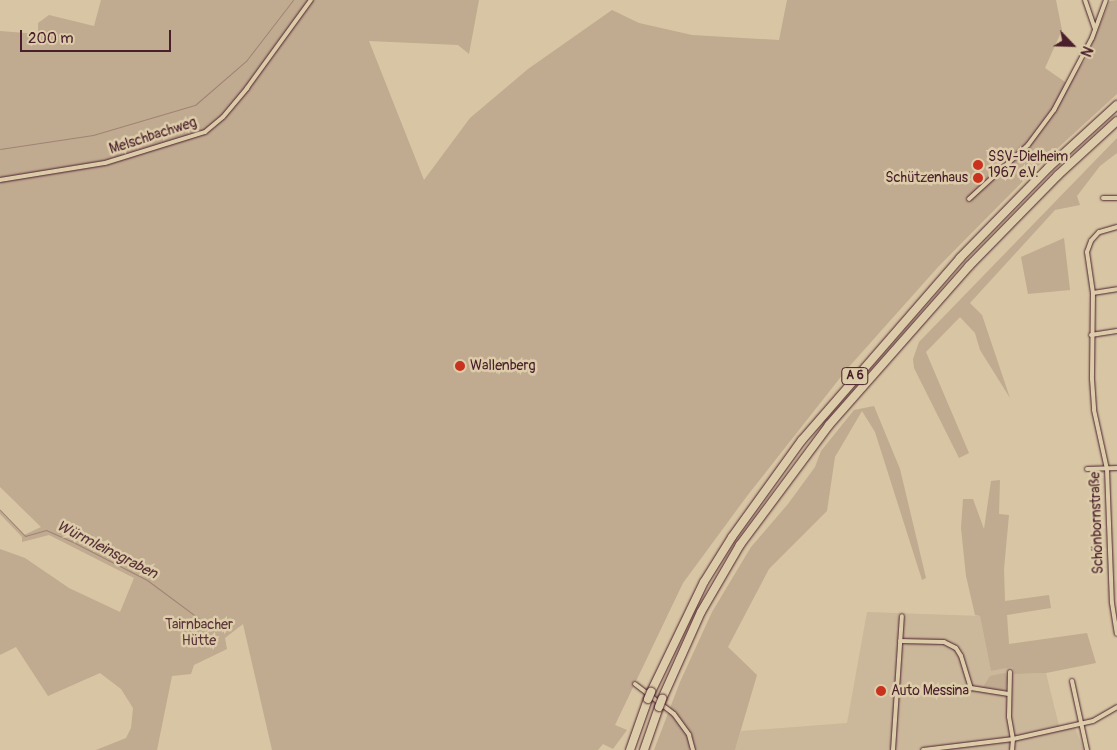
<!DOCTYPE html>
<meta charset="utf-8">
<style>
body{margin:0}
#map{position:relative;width:1117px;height:750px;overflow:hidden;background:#d7c5a4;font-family:Pangolin,sans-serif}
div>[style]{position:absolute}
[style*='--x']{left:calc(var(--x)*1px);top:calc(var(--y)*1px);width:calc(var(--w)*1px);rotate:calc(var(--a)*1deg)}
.built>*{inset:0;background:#cbb79a}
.green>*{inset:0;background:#c0aa90}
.stream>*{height:1px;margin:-0.5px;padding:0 0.5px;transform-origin:0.5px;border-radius:0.5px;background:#a08374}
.roads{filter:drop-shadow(0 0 1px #4a1f2b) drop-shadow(0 0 1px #4a1f2b)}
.street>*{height:4px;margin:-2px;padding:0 2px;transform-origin:2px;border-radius:2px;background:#ddcca9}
.highway>*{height:8px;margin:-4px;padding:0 4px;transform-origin:4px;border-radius:4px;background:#ddcca9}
.bridges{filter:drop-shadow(0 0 1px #4a1f2b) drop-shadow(0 0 1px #4a1f2b)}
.highway-bridge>*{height:8px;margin:-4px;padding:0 4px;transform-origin:4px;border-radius:4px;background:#ddcca9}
.dots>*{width:14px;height:14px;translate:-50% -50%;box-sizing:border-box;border:2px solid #ddcca9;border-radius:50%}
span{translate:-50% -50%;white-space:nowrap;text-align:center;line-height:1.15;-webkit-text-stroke:5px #ddcca9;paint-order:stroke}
.shield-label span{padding:1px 4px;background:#ddcca9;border:1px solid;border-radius:4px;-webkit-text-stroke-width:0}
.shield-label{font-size:12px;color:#4a1f2b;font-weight:700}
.street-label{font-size:14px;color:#4a1f2b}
.poi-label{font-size:14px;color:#4a1f2b}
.left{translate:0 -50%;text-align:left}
.right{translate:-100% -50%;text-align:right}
.park-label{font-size:14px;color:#5c343a}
.water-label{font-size:15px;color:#5b333a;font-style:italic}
.north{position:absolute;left:1047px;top:20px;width:50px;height:50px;-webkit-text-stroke:4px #ddcca9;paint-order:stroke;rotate:114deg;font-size:14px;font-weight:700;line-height:20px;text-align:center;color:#4a1f2b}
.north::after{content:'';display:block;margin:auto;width:18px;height:22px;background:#4a1f2b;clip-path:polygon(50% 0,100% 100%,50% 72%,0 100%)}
.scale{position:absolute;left:20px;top:30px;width:151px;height:22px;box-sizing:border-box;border:2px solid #4a1f2b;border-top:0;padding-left:6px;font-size:15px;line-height:18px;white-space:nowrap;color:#4a1f2b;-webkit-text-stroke:4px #ddcca9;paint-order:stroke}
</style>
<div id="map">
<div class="built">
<i style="clip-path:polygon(867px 612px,980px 616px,991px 671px,1013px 667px,1015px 674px,1046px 673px,1060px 730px,1075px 728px,1084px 750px,735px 750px,741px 731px,847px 723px)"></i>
</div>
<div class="green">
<i style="clip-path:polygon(101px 0,479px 0,469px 54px,458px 45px,369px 41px,424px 180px,470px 118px,528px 69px,612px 10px,639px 23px,692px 35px,779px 40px,787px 0,1056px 0,1062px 30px,1045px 68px,1068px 84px,1085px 60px,1110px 1px,1117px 0,1117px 94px,1036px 168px,938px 267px,847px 369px,747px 496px,683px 583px,615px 725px,627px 730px,613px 749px,603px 744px,598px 750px,272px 750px,243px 624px,225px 638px,227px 649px,194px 665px,191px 674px,172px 676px,157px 750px,96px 750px,126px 738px,131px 728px,133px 708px,121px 689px,100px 673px,48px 696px,16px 647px,0 655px,0 549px,25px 558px,69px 588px,120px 612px,134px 578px,49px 535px,22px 542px,22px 537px,0 514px,0 509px,24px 535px,41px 527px,0 487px,0 31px,38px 34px,38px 23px,49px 15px,94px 26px)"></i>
<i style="clip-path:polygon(1117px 138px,1117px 153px,1100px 166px,1077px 196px,1080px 205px,1055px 210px,970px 303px,982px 315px,1010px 398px,980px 350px,975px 333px,960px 317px,926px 352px,969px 453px,959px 458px,914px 368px,913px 359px,919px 342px)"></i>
<i style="clip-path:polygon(1064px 238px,1070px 290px,1028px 294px,1021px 257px)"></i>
<i style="clip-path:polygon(874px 406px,900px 469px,926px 578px,922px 580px,875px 432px,862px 411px,835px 457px,827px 511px,769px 569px,728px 647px,757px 675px,735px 750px,693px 750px,691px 740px,689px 750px,654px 750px,680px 682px,712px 612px,751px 547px,788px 504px,815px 467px,821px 451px,854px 410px)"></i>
<i style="clip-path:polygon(1000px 480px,999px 514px,1009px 515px,1004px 569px,1005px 601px,1049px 595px,1051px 608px,1007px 615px,1009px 644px,1087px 633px,1096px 663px,1046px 673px,1014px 674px,1013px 667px,991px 671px,980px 616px,975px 615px,966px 576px,961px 528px,963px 499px,973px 499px,984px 529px,991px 481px)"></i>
<i style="clip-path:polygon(1005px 673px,1008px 678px,1005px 690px,981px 690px,990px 676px)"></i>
</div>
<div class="stream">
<i style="--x:0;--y:149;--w:94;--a:-8.6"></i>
<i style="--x:93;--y:135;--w:106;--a:-16.4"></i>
<i style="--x:195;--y:105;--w:67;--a:-40.8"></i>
<i style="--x:246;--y:61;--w:77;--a:-52.4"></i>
<i style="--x:0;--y:510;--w:36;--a:46"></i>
<i style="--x:25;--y:536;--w:22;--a:-16"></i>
<i style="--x:46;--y:530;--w:32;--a:24"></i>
<i style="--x:75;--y:543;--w:81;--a:27.2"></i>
<i style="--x:147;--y:580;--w:72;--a:36.6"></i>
</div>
<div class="roads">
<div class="street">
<i style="--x:1085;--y:0;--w:31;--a:71"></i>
<i style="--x:0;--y:180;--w:106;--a:-9.2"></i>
<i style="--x:105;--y:163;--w:105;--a:-17.2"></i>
<i style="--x:205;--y:132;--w:23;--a:-40"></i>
<i style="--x:223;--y:117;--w:38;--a:-50"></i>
<i style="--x:247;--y:88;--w:109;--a:-54"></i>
<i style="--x:1103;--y:198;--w:14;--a:0"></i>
<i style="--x:969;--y:199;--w:80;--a:-42.5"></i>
<i style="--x:1028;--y:145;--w:44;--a:-53.4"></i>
<i style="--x:1054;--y:110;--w:81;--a:-62.2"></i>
<i style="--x:1092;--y:38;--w:40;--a:-69.8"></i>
<i style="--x:1117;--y:227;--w:19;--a:164"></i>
<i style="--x:1099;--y:232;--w:12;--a:132"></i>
<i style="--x:1091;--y:241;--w:12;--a:110"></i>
<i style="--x:1087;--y:252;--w:41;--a:81.7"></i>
<i style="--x:1093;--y:293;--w:86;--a:90.7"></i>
<i style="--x:1092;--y:379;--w:31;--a:86"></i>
<i style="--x:1094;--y:410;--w:60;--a:77.6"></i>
<i style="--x:1107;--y:469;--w:134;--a:87.9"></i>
<i style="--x:1112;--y:603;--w:31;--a:81"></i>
<i style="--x:1093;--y:293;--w:24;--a:-9"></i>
<i style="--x:1091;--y:335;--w:26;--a:-9"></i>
<i style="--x:1087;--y:469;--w:30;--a:-2"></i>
<i style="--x:900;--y:641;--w:44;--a:1.3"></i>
<i style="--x:944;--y:642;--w:13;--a:27"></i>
<i style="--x:956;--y:648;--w:9;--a:58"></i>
<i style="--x:961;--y:656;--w:34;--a:73"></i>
<i style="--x:971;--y:688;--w:38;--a:9"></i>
<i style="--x:1010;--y:672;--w:45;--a:91.3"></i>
<i style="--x:1009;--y:717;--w:22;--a:80"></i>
<i style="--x:1013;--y:739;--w:82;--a:-12.7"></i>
<i style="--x:1093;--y:721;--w:28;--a:-30"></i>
<i style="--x:1072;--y:681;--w:71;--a:77.7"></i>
<i style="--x:635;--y:684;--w:49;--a:37.6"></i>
<i style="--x:674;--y:714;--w:26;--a:54"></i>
<i style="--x:689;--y:735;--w:16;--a:75"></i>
<i style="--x:893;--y:750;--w:134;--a:-86.2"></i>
<i style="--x:923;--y:750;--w:91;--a:-7"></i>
<i style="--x:1013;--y:739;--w:11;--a:95"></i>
</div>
<div class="highway">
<i style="--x:651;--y:692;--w:122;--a:-64.3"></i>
<i style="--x:704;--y:582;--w:53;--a:-58.1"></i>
<i style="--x:732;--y:537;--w:120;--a:-54.2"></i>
<i style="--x:802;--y:440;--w:241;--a:-49"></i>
<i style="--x:960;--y:258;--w:127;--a:-45.6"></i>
<i style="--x:1049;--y:167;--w:92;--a:-42.4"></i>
<i style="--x:662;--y:699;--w:95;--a:-65.9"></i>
<i style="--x:701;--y:612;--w:78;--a:-59.8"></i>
<i style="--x:740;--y:545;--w:149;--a:-53.4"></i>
<i style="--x:829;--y:425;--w:212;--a:-48.6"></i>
<i style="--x:969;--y:266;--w:127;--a:-45.6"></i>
<i style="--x:1058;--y:175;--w:80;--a:-42.5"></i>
<i style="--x:630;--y:750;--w:54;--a:-70.6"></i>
<i style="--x:644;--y:750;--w:46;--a:-70.8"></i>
</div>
</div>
<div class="bridges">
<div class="highway-bridge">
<i style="--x:648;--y:699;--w:8;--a:-67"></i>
<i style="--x:659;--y:707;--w:9;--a:-69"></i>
</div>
</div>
<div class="dots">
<i style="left:978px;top:165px;background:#c8321e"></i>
<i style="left:978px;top:178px;background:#c8321e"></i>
<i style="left:460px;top:366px;background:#c8321e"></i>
<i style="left:881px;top:691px;background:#c8321e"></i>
</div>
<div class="shield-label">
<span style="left:855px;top:376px">A 6</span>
</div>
<div class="street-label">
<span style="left:153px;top:136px;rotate:-18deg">Melschbachweg</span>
<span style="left:1097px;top:523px;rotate:-92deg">Schönbornstraße</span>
</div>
<div class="poi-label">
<span class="left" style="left:988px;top:165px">SSV-Dielheim<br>1967 e.V.</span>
<span class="right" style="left:968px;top:178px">Schützenhaus</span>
<span class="left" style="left:470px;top:366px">Wallenberg</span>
<span class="left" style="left:891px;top:691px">Auto Messina</span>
</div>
<div class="park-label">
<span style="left:199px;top:633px">Tairnbacher<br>Hütte</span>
</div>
<div class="water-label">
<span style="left:107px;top:550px;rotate:27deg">Würmleinsgraben</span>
</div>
<div class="north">N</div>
<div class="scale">200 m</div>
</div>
